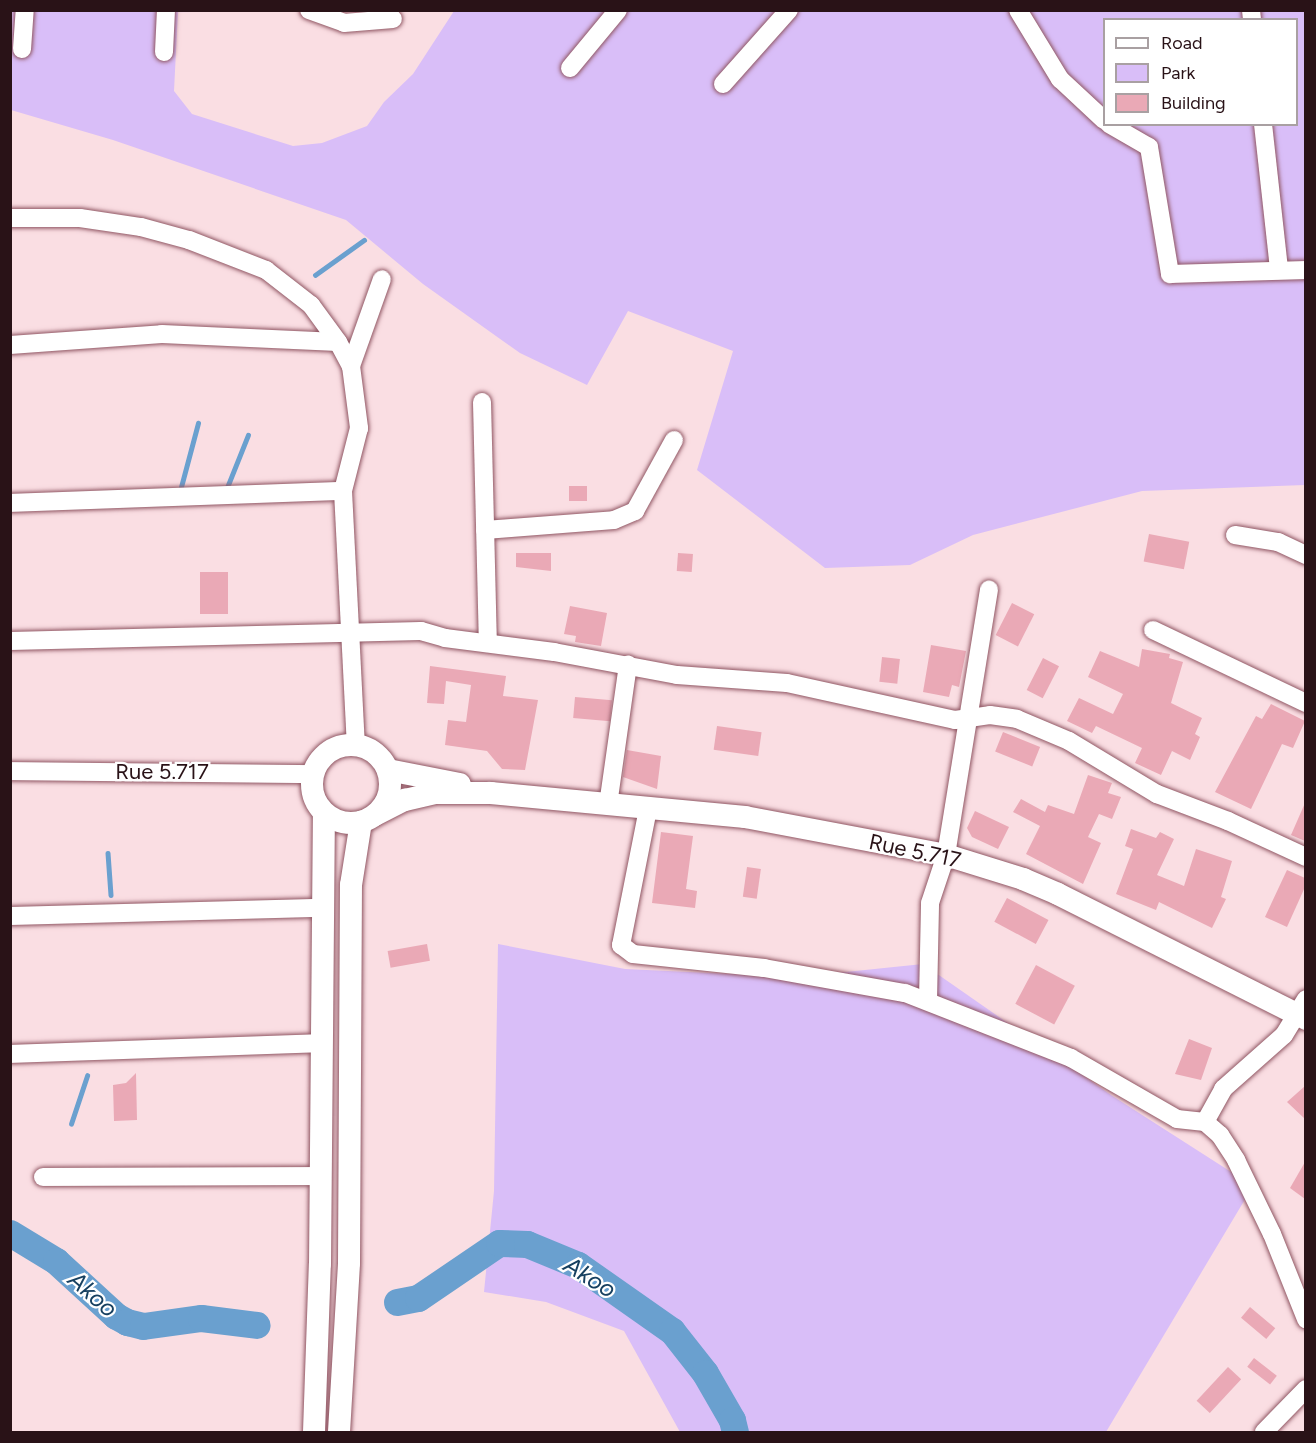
<!DOCTYPE html>
<style>
body{margin:0}
#map{position:relative;width:1316px;height:1443px;overflow:hidden;background:#fadee3;font-family:Figtree,sans-serif}
div>[style]{position:absolute}
[style*='--x']{left:calc(var(--x)*1px);top:calc(var(--y)*1px);width:calc(var(--w)*1px);rotate:calc(var(--a)*1deg)}
.green>*{inset:0;background:#d9bef8}
.stream>*{height:4.5px;margin:-2.25px;padding:0 2.25px;transform-origin:2.25px;border-radius:2.25px;background:#6aa0cf}
.river>*{height:27px;margin:-13.5px;padding:0 13.5px;transform-origin:13.5px;border-radius:13.5px;background:#6aa0cf}
.building>*{inset:0;background:#eaa9b6;transform-origin:0 0}
.roads{filter:drop-shadow(0 0 2px #905663) drop-shadow(0 0 2px #905663)}
.minor>*{height:18px;margin:-9px;padding:0 9px;transform-origin:9px;border-radius:9px;background:#fff}
.tertiary>*{height:22px;margin:-11px;padding:0 11px;transform-origin:11px;border-radius:11px;background:#fff}
.tertiary>.ring{margin:-11px;padding:0;box-sizing:content-box;background:none;border:22px solid #fff;border-radius:50%}
span{translate:-50% -50%;white-space:nowrap;text-align:center;line-height:1.15;-webkit-text-stroke:4.5px #fff;paint-order:stroke}
.street-label{font-size:22px;color:#291217}
.water-label{font-size:24px;color:#174060;font-style:italic}
.frame{position:absolute;inset:0;border:12px solid #291217;pointer-events:none}
.legend{position:absolute;left:1103px;top:18px;width:195px;height:108px;box-sizing:border-box;background:#fff;border:2px solid #a9a0a2;margin:0;padding:8px 10px;list-style:none;font-size:18px;color:#291217}
.legend li{display:flex;align-items:center;gap:12px;height:30px}
.legend b{width:30px;border:2px solid #a9a0a2}
</style>
<div id="map">
<div class="green">
<i style="clip-path:polygon(evenodd,10px 11px,178px 11px,174px 91px,192px 114px,293px 146px,322px 143px,367px 126px,384px 102px,413px 74px,454px 11px,1305px 11px,1305px 485px,1142px 491px,973px 535px,910px 565px,825px 568px,697px 470px,733px 351px,628px 311px,587px 385px,520px 353px,423px 284px,346px 220px,113px 140px,11px 110px,10px 11px,1104px 20px,1296px 20px,1296px 124px,1104px 124px,1104px 20px)"></i>
<i style="clip-path:polygon(498px 944px,625px 969px,797px 977px,923px 964px,1111px 1095px,1253px 1186px,1106px 1432px,680px 1432px,624px 1331px,546px 1302px,484px 1292px,494px 1191px)"></i>
</div>
<div class="stream">
<i style="--x:315;--y:275;--w:60;--a:-35.5"></i>
<i style="--x:181;--y:487;--w:66;--a:-75.1"></i>
<i style="--x:226;--y:490;--w:59;--a:-68.2"></i>
<i style="--x:108;--y:853;--w:42;--a:85.9"></i>
<i style="--x:71;--y:1124;--w:51;--a:-71.6"></i>
</div>
<div class="river">
<i style="--x:10;--y:1233;--w:54;--a:31.3"></i>
<i style="--x:56;--y:1261;--w:81;--a:42.5"></i>
<i style="--x:116;--y:1316;--w:13;--a:29"></i>
<i style="--x:127;--y:1322;--w:16;--a:14"></i>
<i style="--x:143;--y:1326;--w:59;--a:-7.9"></i>
<i style="--x:201;--y:1318;--w:56;--a:7.1"></i>
<i style="--x:397;--y:1302;--w:21;--a:-11"></i>
<i style="--x:418;--y:1298;--w:98;--a:-34.2"></i>
<i style="--x:499;--y:1243;--w:28;--a:2"></i>
<i style="--x:527;--y:1244;--w:55;--a:22.4"></i>
<i style="--x:578;--y:1265;--w:115;--a:35.1"></i>
<i style="--x:672;--y:1331;--w:53;--a:51.8"></i>
<i style="--x:705;--y:1373;--w:54;--a:60.1"></i>
<i style="--x:732;--y:1420;--w:12;--a:76"></i>
</div>
<div class="building">
<i style="left:569px;top:486px;width:18px;height:15px"></i>
<i style="left:1149px;top:534px;width:41px;height:28px;rotate:11deg"></i>
<i style="clip-path:polygon(516px 553px,551px 553px,551px 571px,516px 567px)"></i>
<i style="left:678px;top:553px;width:15px;height:18px;rotate:4deg"></i>
<i style="left:200px;top:572px;width:28px;height:42px"></i>
<i style="left:1012px;top:603px;width:25px;height:36px;rotate:27deg"></i>
<i style="clip-path:polygon(570px 606px,607px 613px,601px 646px,575px 642px,576px 636px,564px 634px)"></i>
<i style="clip-path:polygon(931px 645px,966px 651px,959px 687px,952px 685px,949px 697px,923px 692px)"></i>
<i style="clip-path:polygon(1142px 649px,1170px 654px,1169px 658px,1183px 662px,1171px 703px,1202px 718px,1195px 734px,1200px 737px,1190px 760px,1172px 751px,1161px 775px,1135px 763px,1142px 748px,1096px 726px,1092px 733px,1067px 721px,1079px 698px,1113px 714px,1123px 694px,1088px 677px,1100px 651px,1139px 667px)"></i>
<i style="left:882px;top:657px;width:18px;height:25px;rotate:6deg"></i>
<i style="left:1043px;top:658px;width:18px;height:36px;rotate:27deg"></i>
<i style="clip-path:polygon(430px 666px,506px 676px,503px 696px,538px 700px,525px 770px,502px 769px,487px 751px,445px 745px,448px 720px,466px 722px,471px 685px,446px 681px,444px 704px,427px 703px)"></i>
<i style="left:575px;top:697px;width:37px;height:21px;rotate:5deg"></i>
<i style="clip-path:polygon(1271px 704px,1305px 721px,1293px 748px,1282px 744px,1251px 809px,1215px 792px,1256px 716px,1262px 719px)"></i>
<i style="left:717px;top:726px;width:45px;height:24px;rotate:8deg"></i>
<i style="left:1003px;top:732px;width:40px;height:21px;rotate:22deg"></i>
<i style="clip-path:polygon(627px 750px,661px 756px,657px 789px,623px 777px)"></i>
<i style="clip-path:polygon(1088px 775px,1112px 783px,1108px 793px,1121px 797px,1112px 819px,1099px 814px,1088px 837px,1101px 843px,1083px 884px,1026px 854px,1040px 826px,1013px 812px,1021px 799px,1045px 812px,1048px 805px,1074px 814px)"></i>
<i style="clip-path:polygon(1305px 803px,1305px 841px,1291px 835px)"></i>
<i style="clip-path:polygon(975px 811px,1009px 827px,998px 849px,972px 837px,967px 828px)"></i>
<i style="clip-path:polygon(1131px 829px,1156px 838px,1160px 832px,1174px 839px,1157px 875px,1184px 886px,1196px 849px,1232px 861px,1221px 897px,1226px 899px,1212px 928px,1159px 902px,1156px 910px,1116px 894px,1133px 849px,1125px 846px)"></i>
<i style="clip-path:polygon(661px 832px,693px 836px,686px 889px,697px 891px,695px 908px,652px 903px)"></i>
<i style="left:747px;top:867px;width:14px;height:30px;rotate:8deg"></i>
<i style="clip-path:polygon(1287px 870px,1305px 878px,1305px 887px,1287px 927px,1265px 917px)"></i>
<i style="left:1007px;top:898px;width:47px;height:27px;rotate:28deg"></i>
<i style="left:427px;top:944px;width:17px;height:40px;rotate:80deg"></i>
<i style="left:1036px;top:965px;width:44px;height:44px;rotate:28deg"></i>
<i style="clip-path:polygon(1189px 1039px,1212px 1048px,1201px 1080px,1175px 1074px)"></i>
<i style="clip-path:polygon(136px 1073px,137px 1120px,114px 1121px,113px 1085px,126px 1083px)"></i>
<i style="clip-path:polygon(1305px 1086px,1305px 1119px,1287px 1102px)"></i>
<i style="clip-path:polygon(1305px 1162px,1305px 1199px,1290px 1188px)"></i>
<i style="left:1250px;top:1307px;width:33px;height:14px;rotate:40deg"></i>
<i style="left:1254px;top:1358px;width:29px;height:11px;rotate:38deg"></i>
<i style="left:1228px;top:1367px;width:18px;height:46px;rotate:43deg"></i>
</div>
<div class="roads">
<div class="minor">
<i style="--x:309;--y:10;--w:37;--a:20"></i>
<i style="--x:344;--y:23;--w:49;--a:-4.7"></i>
<i style="--x:1018;--y:10;--w:81;--a:58.7"></i>
<i style="--x:1060;--y:79;--w:60;--a:43"></i>
<i style="--x:1251;--y:10;--w:10;--a:84"></i>
<i style="--x:22;--y:49;--w:39;--a:-86"></i>
<i style="--x:164;--y:52;--w:42;--a:-87.3"></i>
<i style="--x:570;--y:68;--w:75;--a:-50.4"></i>
<i style="--x:723;--y:84;--w:99;--a:-48.3"></i>
<i style="--x:1109;--y:124;--w:46;--a:29.9"></i>
<i style="--x:1149;--y:147;--w:129;--a:80.6"></i>
<i style="--x:1170;--y:274;--w:136;--a:-1.7"></i>
<i style="--x:1263;--y:124;--w:147;--a:83.7"></i>
<i style="--x:10;--y:218;--w:70;--a:0"></i>
<i style="--x:80;--y:218;--w:62;--a:8.4"></i>
<i style="--x:141;--y:227;--w:50;--a:15.2"></i>
<i style="--x:189;--y:240;--w:83;--a:21.3"></i>
<i style="--x:266;--y:270;--w:57;--a:37.9"></i>
<i style="--x:311;--y:305;--w:46;--a:53.9"></i>
<i style="--x:338;--y:342;--w:27;--a:62"></i>
<i style="--x:351;--y:366;--w:63;--a:82.6"></i>
<i style="--x:359;--y:428;--w:65;--a:104.3"></i>
<i style="--x:343;--y:491;--w:254;--a:87.1"></i>
<i style="--x:10;--y:345;--w:152;--a:-4.1"></i>
<i style="--x:162;--y:334;--w:176;--a:2.6"></i>
<i style="--x:351;--y:366;--w:92;--a:-70.4"></i>
<i style="--x:482;--y:402;--w:241;--a:88.6"></i>
<i style="--x:10;--y:503;--w:333;--a:-2.1"></i>
<i style="--x:485;--y:530;--w:129;--a:-4.4"></i>
<i style="--x:614;--y:520;--w:23;--a:-23"></i>
<i style="--x:635;--y:511;--w:81;--a:-61.2"></i>
<i style="--x:1235;--y:535;--w:44;--a:9.2"></i>
<i style="--x:1278;--y:542;--w:31;--a:25"></i>
<i style="--x:1153;--y:630;--w:170;--a:25.5"></i>
<i style="--x:10;--y:641;--w:411;--a:-1.4"></i>
<i style="--x:421;--y:631;--w:25;--a:16"></i>
<i style="--x:445;--y:638;--w:110;--a:7.3"></i>
<i style="--x:554;--y:652;--w:125;--a:10.6"></i>
<i style="--x:677;--y:675;--w:110;--a:4.2"></i>
<i style="--x:787;--y:683;--w:172;--a:12.4"></i>
<i style="--x:955;--y:720;--w:35;--a:-8"></i>
<i style="--x:990;--y:715;--w:27;--a:8"></i>
<i style="--x:1017;--y:719;--w:56;--a:22.9"></i>
<i style="--x:1069;--y:741;--w:103;--a:31.1"></i>
<i style="--x:1157;--y:794;--w:76;--a:20.8"></i>
<i style="--x:1228;--y:821;--w:86;--a:24.8"></i>
<i style="--x:10;--y:771;--w:303;--a:0.6"></i>
<i style="--x:608;--y:805;--w:142;--a:-81.9"></i>
<i style="--x:648;--y:809;--w:139;--a:101.2"></i>
<i style="--x:621;--y:945;--w:15;--a:37"></i>
<i style="--x:633;--y:954;--w:132;--a:6.1"></i>
<i style="--x:764;--y:968;--w:143;--a:10.1"></i>
<i style="--x:905;--y:993;--w:178;--a:21.4"></i>
<i style="--x:1071;--y:1058;--w:122;--a:29.9"></i>
<i style="--x:1177;--y:1119;--w:28;--a:6"></i>
<i style="--x:1205;--y:1122;--w:20;--a:41"></i>
<i style="--x:1220;--y:1135;--w:30;--a:57"></i>
<i style="--x:1236;--y:1160;--w:82;--a:64.1"></i>
<i style="--x:1272;--y:1234;--w:92;--a:68.2"></i>
<i style="--x:10;--y:916;--w:313;--a:-1.5"></i>
<i style="--x:928;--y:1001;--w:98;--a:-88.8"></i>
<i style="--x:930;--y:903;--w:51;--a:-71.6"></i>
<i style="--x:946;--y:855;--w:269;--a:-80.8"></i>
<i style="--x:10;--y:1054;--w:313;--a:-2"></i>
<i style="--x:1205;--y:1122;--w:38;--a:-61"></i>
<i style="--x:1223;--y:1089;--w:81;--a:-41.5"></i>
<i style="--x:1284;--y:1035;--w:42;--a:-58.6"></i>
<i style="--x:43;--y:1177;--w:278;--a:-0.2"></i>
<i style="--x:1264;--y:1432;--w:60;--a:-45.7"></i>
</div>
<div class="tertiary">
<i class="ring" style="left:312px;top:745px;width:56px;height:56px"></i>
<i style="--x:388;--y:770;--w:73;--a:11"></i>
<i style="--x:375;--y:815;--w:34;--a:-27"></i>
<i style="--x:405;--y:800;--w:32;--a:-13"></i>
<i style="--x:436;--y:793;--w:55;--a:0"></i>
<i style="--x:491;--y:793;--w:255;--a:5.4"></i>
<i style="--x:745;--y:817;--w:205;--a:10.7"></i>
<i style="--x:946;--y:855;--w:81;--a:17.3"></i>
<i style="--x:1023;--y:879;--w:38;--a:23"></i>
<i style="--x:1058;--y:894;--w:278;--a:26.7"></i>
<i style="--x:314;--y:1432;--w:168;--a:-88"></i>
<i style="--x:320;--y:1264;--w:451;--a:-89.5"></i>
<i style="--x:339;--y:1432;--w:169;--a:-86.6"></i>
<i style="--x:349;--y:1263;--w:378;--a:-89.7"></i>
<i style="--x:351;--y:885;--w:64;--a:-81"></i>
</div>
</div>
<div class="street-label">
<span style="left:162px;top:772px">Rue 5.717</span>
<span style="left:915px;top:851px;rotate:12deg">Rue 5.717</span>
</div>
<div class="water-label">
<span style="left:590px;top:1277px;rotate:32deg">Akoo</span>
<span style="left:93px;top:1294px;rotate:41deg">Akoo</span>
</div>
<div class="frame"></div>
<ul class="legend">
<li><b style="height:8px;background:#fff"></b>Road</li>
<li><b style="height:16px;background:#d9bef8"></b>Park</li>
<li><b style="height:16px;background:#eaa9b6"></b>Building</li>
</ul>
</div>
